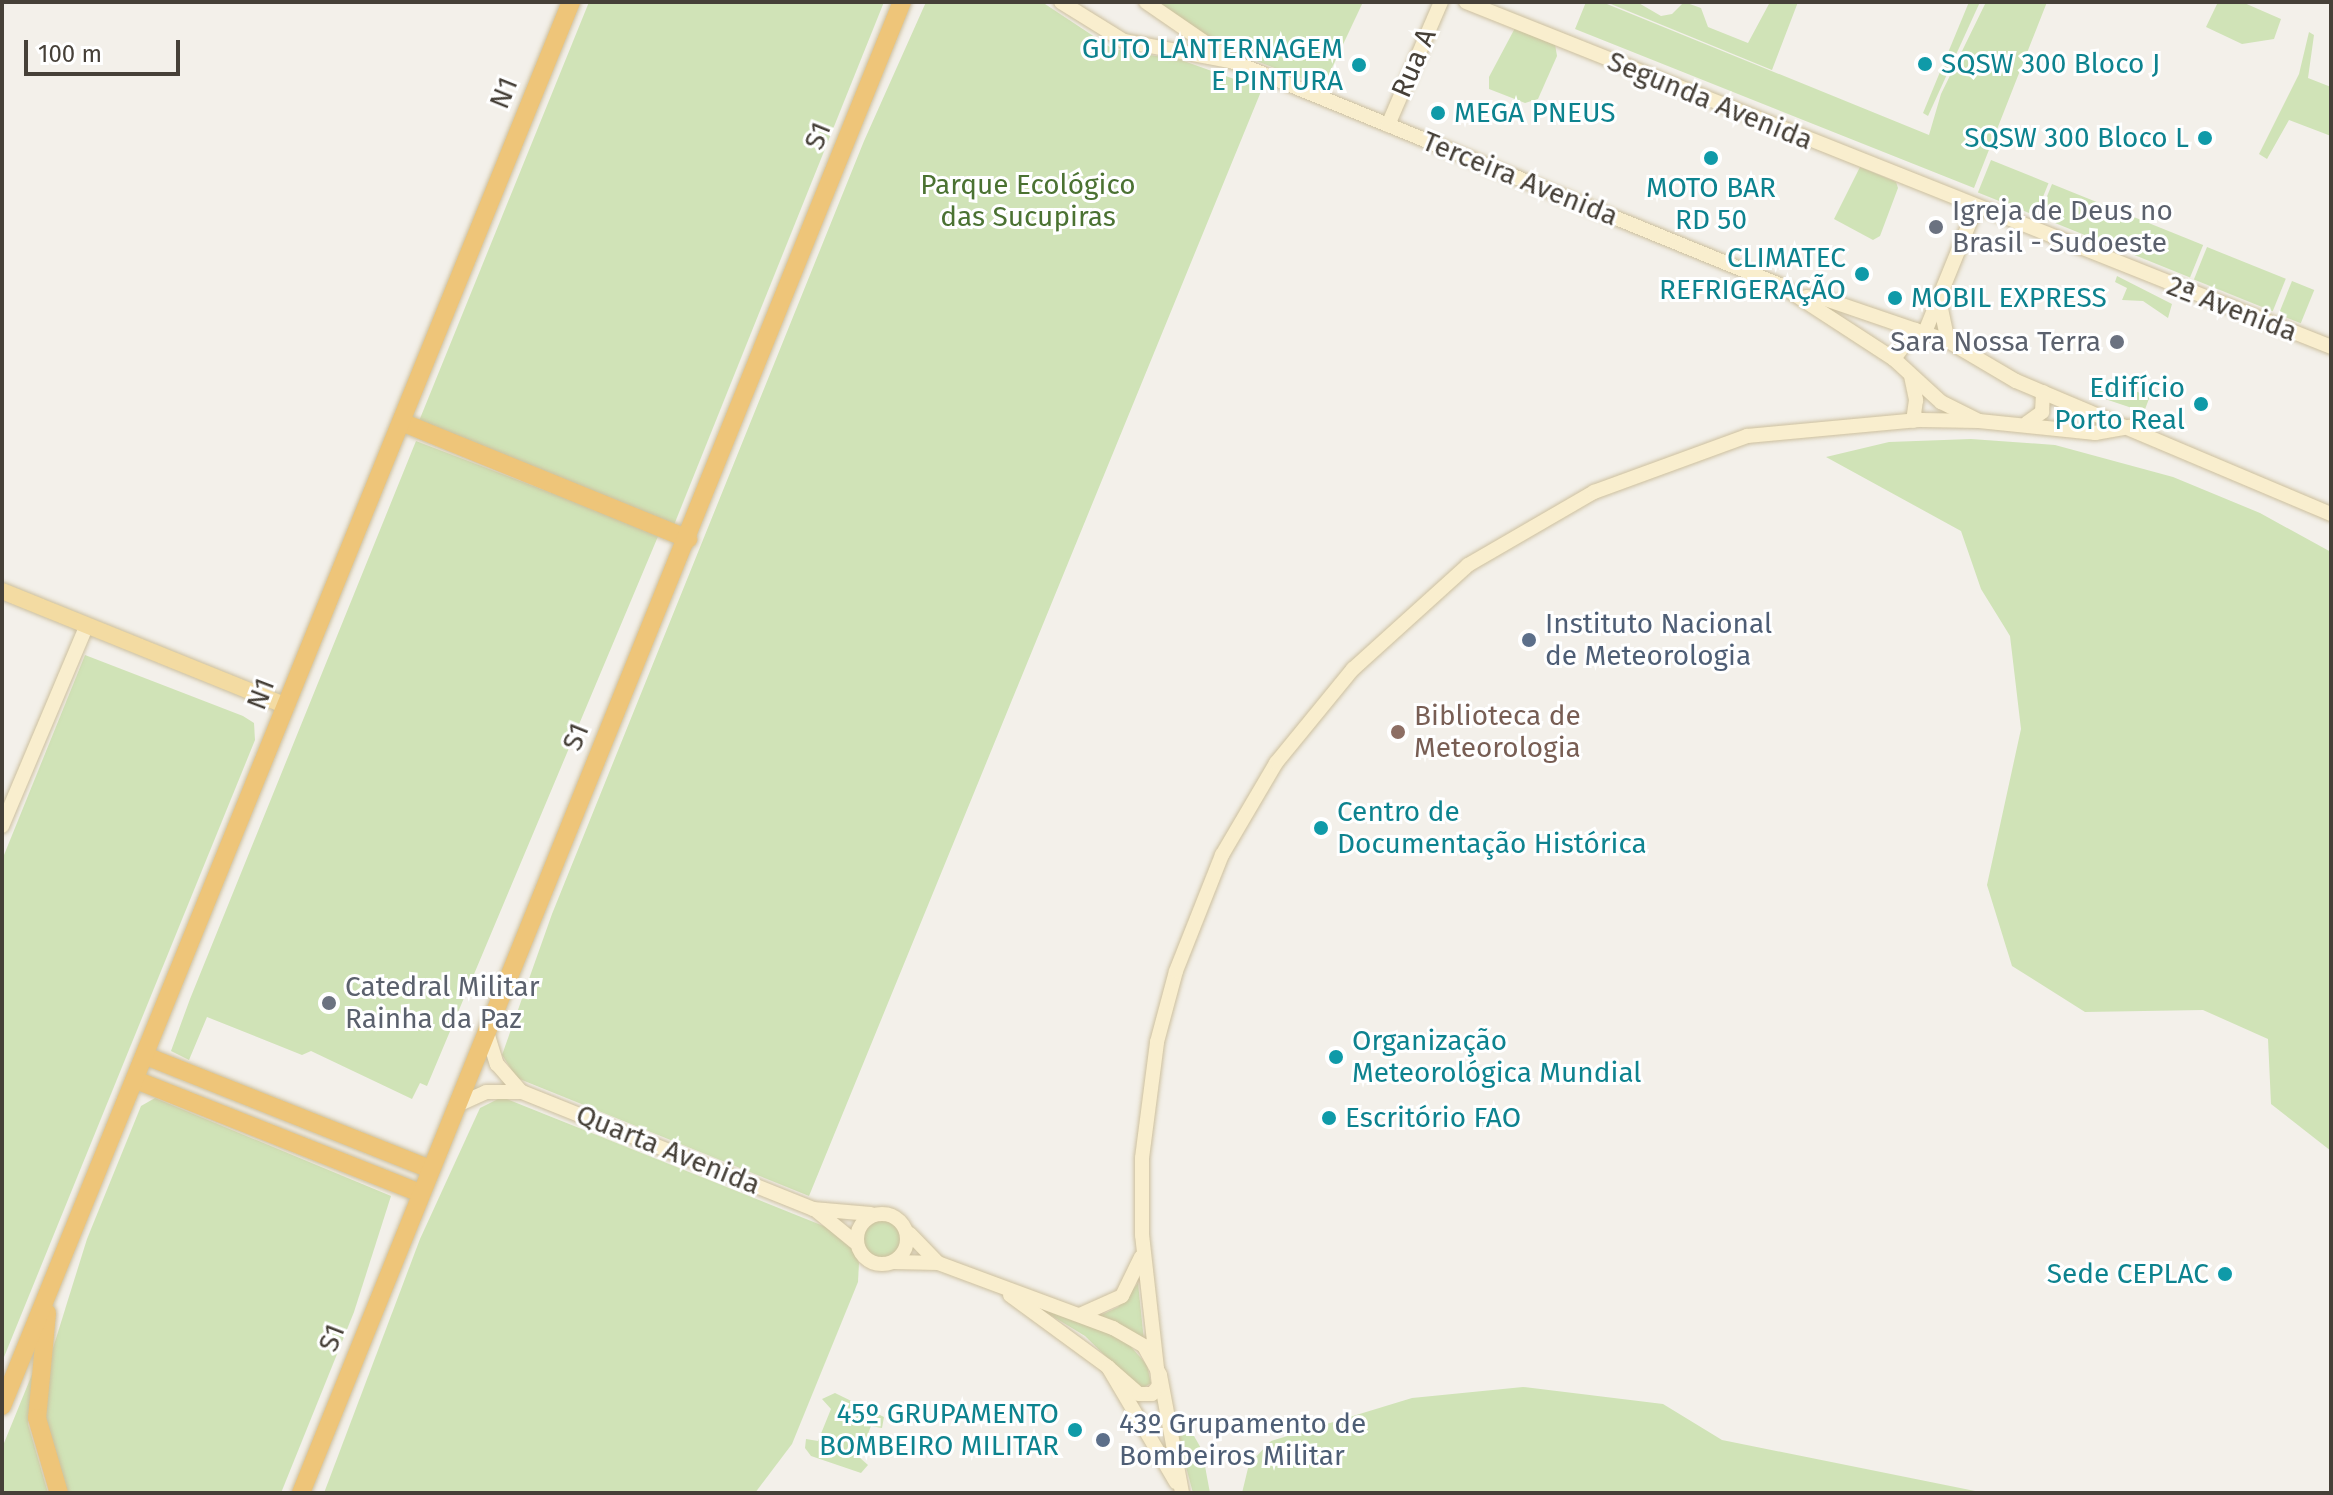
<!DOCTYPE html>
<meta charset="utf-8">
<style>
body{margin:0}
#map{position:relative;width:2333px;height:1495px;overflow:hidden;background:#f3f0ea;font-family:"Fira Sans",sans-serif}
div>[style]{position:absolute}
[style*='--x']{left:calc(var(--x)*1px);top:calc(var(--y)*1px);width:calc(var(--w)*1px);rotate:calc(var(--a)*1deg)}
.green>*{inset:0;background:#d0e3b7;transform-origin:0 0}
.round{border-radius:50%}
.roads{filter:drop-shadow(0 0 2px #cdc09e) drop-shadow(0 0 2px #cdc09e)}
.secondary>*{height:14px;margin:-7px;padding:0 7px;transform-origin:7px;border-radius:7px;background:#f9eece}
.secondary>.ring{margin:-7px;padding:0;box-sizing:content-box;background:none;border:14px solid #f9eece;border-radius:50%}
.primary>*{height:16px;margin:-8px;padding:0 8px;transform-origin:8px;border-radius:8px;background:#f3dba2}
.highway>*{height:18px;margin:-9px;padding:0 9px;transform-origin:9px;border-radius:9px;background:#eec579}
.dots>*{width:22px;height:22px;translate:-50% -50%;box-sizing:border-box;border:4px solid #fff;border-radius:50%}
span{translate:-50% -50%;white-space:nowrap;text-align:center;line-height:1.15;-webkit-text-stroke:6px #fff;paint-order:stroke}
.culture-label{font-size:28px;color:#0d838f}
.right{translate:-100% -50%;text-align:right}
.left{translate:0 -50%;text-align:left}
.street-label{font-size:28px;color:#464038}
.park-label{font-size:28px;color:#4b7232}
.worship-label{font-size:28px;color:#5b616d}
.service-label{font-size:28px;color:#4e5e75}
.education-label{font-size:28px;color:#785e54}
.frame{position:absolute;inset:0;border:4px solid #464038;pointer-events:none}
.scale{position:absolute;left:24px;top:40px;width:156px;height:36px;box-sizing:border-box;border:4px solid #464038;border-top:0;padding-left:10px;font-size:24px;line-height:28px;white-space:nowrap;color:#464038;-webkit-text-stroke:6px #fff;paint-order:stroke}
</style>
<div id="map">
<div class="green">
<i style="clip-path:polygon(589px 2px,884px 2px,674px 525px,417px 426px)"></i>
<i style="clip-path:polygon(926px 2px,1042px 2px,1113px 49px,1181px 60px,1262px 89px,809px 1196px,517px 1078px,502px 1055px,552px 914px,864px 141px)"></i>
<i style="clip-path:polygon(1153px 2px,1363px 2px,1323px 87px,1213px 44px)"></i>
<i style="clip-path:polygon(1586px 2px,1602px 2px,1929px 135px,1941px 94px,1986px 2px,2047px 2px,1974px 188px,1575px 29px)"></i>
<i style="clip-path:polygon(1606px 2px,1637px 2px,1661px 16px,1672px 14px,1684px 2px,1701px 8px,1708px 27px,1748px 43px,1770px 2px,1798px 2px,1772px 70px)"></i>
<i style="clip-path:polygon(1969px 2px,1980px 2px,1928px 116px,1923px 113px)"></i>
<i style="clip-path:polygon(2218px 2px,2242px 2px,2281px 19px,2274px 39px,2242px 44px,2206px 27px)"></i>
<i style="clip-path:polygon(1515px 28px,1555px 44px,1557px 56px,1538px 99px,1525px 103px,1489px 89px,1489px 77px)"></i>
<i style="clip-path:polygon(2309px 32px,2314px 35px,2308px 78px,2331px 87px,2331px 136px,2289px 120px,2267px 159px,2259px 154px,2299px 74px)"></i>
<i style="left:1991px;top:160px;width:62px;height:35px;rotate:22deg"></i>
<i style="clip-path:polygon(1860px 167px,1896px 182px,1898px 188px,1880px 236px,1873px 240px,1834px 219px)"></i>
<i style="left:2052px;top:184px;width:163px;height:35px;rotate:22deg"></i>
<i style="left:2207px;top:247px;width:85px;height:35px;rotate:22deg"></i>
<i style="clip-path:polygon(2117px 276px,2172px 304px,2168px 318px,2143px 301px,2122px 300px,2127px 288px,2115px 282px)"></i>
<i style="left:2292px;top:281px;width:24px;height:36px;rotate:22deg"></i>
<i style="clip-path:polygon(2090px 375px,2108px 390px,2116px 385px,2150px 396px,2144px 412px,2090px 394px)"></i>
<i style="clip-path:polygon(1971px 439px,2055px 445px,2173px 477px,2260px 513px,2331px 552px,2331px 1151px,2271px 1104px,2268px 1039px,2203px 1010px,2085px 1012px,2012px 966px,1987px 885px,2021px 729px,2010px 636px,1981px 589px,1961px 531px,1826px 457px,1889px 442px)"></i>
<i style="clip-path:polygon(416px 441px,659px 534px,427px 1086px,420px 1083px,412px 1099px,311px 1051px,302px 1055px,207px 1017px,189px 1060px,171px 1051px,190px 999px)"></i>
<i style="clip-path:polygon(85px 655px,243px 716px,254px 723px,255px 740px,2px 1362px,2px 860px)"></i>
<i style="clip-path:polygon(502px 1097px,826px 1227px,853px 1250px,859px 1263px,858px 1282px,792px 1444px,755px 1493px,324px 1493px,420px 1239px,480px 1108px)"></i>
<i style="clip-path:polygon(155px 1098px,391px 1196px,354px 1312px,281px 1493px,61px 1493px,42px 1436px,48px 1364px,87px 1239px,141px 1106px)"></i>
<i class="round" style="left:862px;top:1218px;width:40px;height:40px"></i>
<i style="clip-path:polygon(1138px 1283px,1144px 1341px,1097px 1317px,1118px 1307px)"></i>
<i style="clip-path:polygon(1021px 1297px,1126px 1341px,1147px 1365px,1151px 1383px,1140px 1390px,1085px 1336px)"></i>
<i style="clip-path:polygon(33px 1372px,28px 1424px,48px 1493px,2px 1493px,2px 1448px)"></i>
<i style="clip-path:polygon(1523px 1387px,1663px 1404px,1722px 1440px,1985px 1493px,1242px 1493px,1249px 1464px,1271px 1441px,1412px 1398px)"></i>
<i style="clip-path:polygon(835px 1393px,884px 1417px,882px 1428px,871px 1426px,859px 1457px,868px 1465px,861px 1473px,811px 1456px,805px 1448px,806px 1439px,818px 1441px,831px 1409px,822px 1399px)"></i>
<i style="clip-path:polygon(1171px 1411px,1182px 1415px,1202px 1450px,1210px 1493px,1193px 1493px)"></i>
</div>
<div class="roads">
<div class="secondary">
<i style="--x:1061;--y:2;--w:74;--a:31.8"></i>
<i style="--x:1124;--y:41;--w:112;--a:10.8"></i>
<i style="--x:1234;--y:62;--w:590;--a:22.22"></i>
<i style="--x:1780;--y:285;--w:136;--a:33"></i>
<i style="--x:1894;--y:359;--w:64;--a:42.5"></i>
<i style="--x:1941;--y:402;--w:42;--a:26.6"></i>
<i style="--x:1979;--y:421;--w:117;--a:5.9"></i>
<i style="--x:2095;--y:433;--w:36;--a:-10"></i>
<i style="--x:1146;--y:2;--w:93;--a:34.5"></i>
<i style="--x:1466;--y:2;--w:931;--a:21.74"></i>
<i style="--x:1388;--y:125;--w:134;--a:-66.7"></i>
<i style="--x:1806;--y:297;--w:19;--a:6"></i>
<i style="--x:1825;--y:299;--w:130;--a:18.9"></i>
<i style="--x:1948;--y:341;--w:79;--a:30.5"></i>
<i style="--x:2016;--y:381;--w:342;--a:22.9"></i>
<i style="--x:1940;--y:304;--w:38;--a:78"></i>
<i style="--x:1925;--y:332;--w:135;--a:-67.8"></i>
<i style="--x:1894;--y:359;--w:36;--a:-54"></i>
<i style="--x:1911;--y:376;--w:25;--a:78"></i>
<i style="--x:1916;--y:400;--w:21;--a:98"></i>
<i style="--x:2027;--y:423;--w:19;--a:-36"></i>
<i style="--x:2042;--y:412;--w:20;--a:-87"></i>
<i style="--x:2;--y:826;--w:216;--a:-67.1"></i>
<i style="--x:486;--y:1029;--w:37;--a:73"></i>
<i style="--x:497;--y:1064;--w:37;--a:49"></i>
<i style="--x:455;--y:1106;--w:34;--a:-24"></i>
<i style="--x:486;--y:1092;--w:36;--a:0"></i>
<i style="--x:522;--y:1092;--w:314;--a:21.9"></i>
<i style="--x:813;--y:1209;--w:58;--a:4.9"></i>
<i style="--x:817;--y:1211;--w:49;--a:39.2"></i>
<i class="ring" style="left:857px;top:1214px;width:36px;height:36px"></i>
<i style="--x:910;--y:1234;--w:40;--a:46"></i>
<i style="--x:894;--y:1262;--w:44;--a:1.3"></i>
<i style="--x:938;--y:1263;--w:187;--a:20.4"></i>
<i style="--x:1113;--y:1328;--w:36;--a:30"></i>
<i style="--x:1144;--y:1346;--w:33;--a:61"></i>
<i style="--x:1160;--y:1375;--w:119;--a:79.4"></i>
<i style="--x:1010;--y:1295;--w:122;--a:36.3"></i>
<i style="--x:1108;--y:1367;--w:134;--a:59.4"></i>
<i style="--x:1080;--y:1315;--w:46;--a:-24.3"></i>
<i style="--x:1122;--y:1296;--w:43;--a:-64"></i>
<i style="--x:1108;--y:1367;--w:41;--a:41.1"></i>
<i style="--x:1139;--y:1394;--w:13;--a:0"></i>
<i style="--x:1152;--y:1394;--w:11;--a:-49"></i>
<i style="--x:1159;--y:1386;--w:152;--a:-96.4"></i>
<i style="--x:1142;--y:1235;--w:77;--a:-90"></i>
<i style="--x:1142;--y:1158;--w:117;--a:-82.6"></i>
<i style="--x:1157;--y:1042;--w:73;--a:-75"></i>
<i style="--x:1176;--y:971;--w:125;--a:-68.4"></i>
<i style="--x:1222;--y:855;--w:107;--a:-59.6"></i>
<i style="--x:1276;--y:763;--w:122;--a:-50.7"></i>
<i style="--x:1353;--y:669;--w:155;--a:-42.1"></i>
<i style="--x:1468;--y:565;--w:146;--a:-30.1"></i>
<i style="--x:1594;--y:492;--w:163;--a:-20.1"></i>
<i style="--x:1747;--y:436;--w:175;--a:-5.3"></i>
<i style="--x:1921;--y:420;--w:58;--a:1"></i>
</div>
<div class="primary">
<i style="--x:2;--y:591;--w:307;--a:22"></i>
</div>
<div class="highway">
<i style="--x:404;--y:423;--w:307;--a:22.2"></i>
<i style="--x:146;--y:1056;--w:306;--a:21.7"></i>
<i style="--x:136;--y:1080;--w:306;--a:21.7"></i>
<i style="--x:47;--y:1313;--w:105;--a:95.4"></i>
<i style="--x:37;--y:1418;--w:78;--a:73.7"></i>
<i style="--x:2;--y:1406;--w:1515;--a:-67.94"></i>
<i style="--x:301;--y:1493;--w:1608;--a:-68.05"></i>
</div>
</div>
<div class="dots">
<i style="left:1925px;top:64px;background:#0f9aa8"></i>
<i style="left:1359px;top:65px;background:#0f9aa8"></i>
<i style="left:1438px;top:113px;background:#0f9aa8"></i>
<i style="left:2205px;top:138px;background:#0f9aa8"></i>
<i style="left:1711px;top:158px;background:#0f9aa8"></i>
<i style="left:1936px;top:227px;background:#6b7280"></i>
<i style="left:1862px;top:274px;background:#0f9aa8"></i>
<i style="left:1895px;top:298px;background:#0f9aa8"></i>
<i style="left:2117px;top:342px;background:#6b7280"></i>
<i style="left:2201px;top:404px;background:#0f9aa8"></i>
<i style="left:1529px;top:640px;background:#5c6f8a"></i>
<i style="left:1398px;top:732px;background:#8d6e63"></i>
<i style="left:1321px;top:828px;background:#0f9aa8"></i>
<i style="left:329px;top:1003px;background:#6b7280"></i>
<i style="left:1336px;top:1057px;background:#0f9aa8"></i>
<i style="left:1329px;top:1118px;background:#0f9aa8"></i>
<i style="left:2225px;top:1274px;background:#0f9aa8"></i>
<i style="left:1075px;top:1430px;background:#0f9aa8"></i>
<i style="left:1103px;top:1440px;background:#5c6f8a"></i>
</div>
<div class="culture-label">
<span class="right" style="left:1343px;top:65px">GUTO LANTERNAGEM<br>E PINTURA</span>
<span class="left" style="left:1941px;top:64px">SQSW 300 Bloco J</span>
<span class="left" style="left:1454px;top:113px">MEGA PNEUS</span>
<span class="right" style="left:2189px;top:138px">SQSW 300 Bloco L</span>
<span style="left:1711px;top:204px">MOTO BAR<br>RD 50</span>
<span class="right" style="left:1846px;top:274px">CLIMATEC<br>REFRIGERAÇÃO</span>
<span class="left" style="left:1911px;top:298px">MOBIL EXPRESS</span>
<span class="right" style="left:2185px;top:404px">Edifício<br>Porto Real</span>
<span class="left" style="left:1337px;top:828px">Centro de<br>Documentação Histórica</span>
<span class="left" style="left:1352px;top:1057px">Organização<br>Meteorológica Mundial</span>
<span class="left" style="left:1345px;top:1118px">Escritório FAO</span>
<span class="right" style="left:2209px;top:1274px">Sede CEPLAC</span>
<span class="right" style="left:1059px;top:1430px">45º GRUPAMENTO<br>BOMBEIRO MILITAR</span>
</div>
<div class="street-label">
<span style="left:1414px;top:63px;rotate:-67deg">Rua A</span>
<span style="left:504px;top:93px;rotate:-68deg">N1</span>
<span style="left:1710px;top:101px;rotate:22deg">Segunda Avenida</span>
<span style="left:818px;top:136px;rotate:-68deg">S1</span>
<span style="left:1520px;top:179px;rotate:22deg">Terceira Avenida</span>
<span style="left:2232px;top:309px;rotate:21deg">2ª Avenida</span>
<span style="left:261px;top:694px;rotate:-69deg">N1</span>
<span style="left:576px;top:737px;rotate:-68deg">S1</span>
<span style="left:668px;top:1150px;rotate:22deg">Quarta Avenida</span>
<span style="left:332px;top:1338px;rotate:-69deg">S1</span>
</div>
<div class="park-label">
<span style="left:1028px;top:201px">Parque Ecológico<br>das Sucupiras</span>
</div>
<div class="worship-label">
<span class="left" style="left:1952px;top:227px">Igreja de Deus no<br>Brasil - Sudoeste</span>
<span class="right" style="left:2101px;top:342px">Sara Nossa Terra</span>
<span class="left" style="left:345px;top:1003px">Catedral Militar<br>Rainha da Paz</span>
</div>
<div class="service-label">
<span class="left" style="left:1545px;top:640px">Instituto Nacional<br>de Meteorologia</span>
<span class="left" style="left:1119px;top:1440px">43º Grupamento de<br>Bombeiros Militar</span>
</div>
<div class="education-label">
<span class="left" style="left:1414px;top:732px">Biblioteca de<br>Meteorologia</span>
</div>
<div class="frame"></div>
<div class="scale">100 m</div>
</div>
